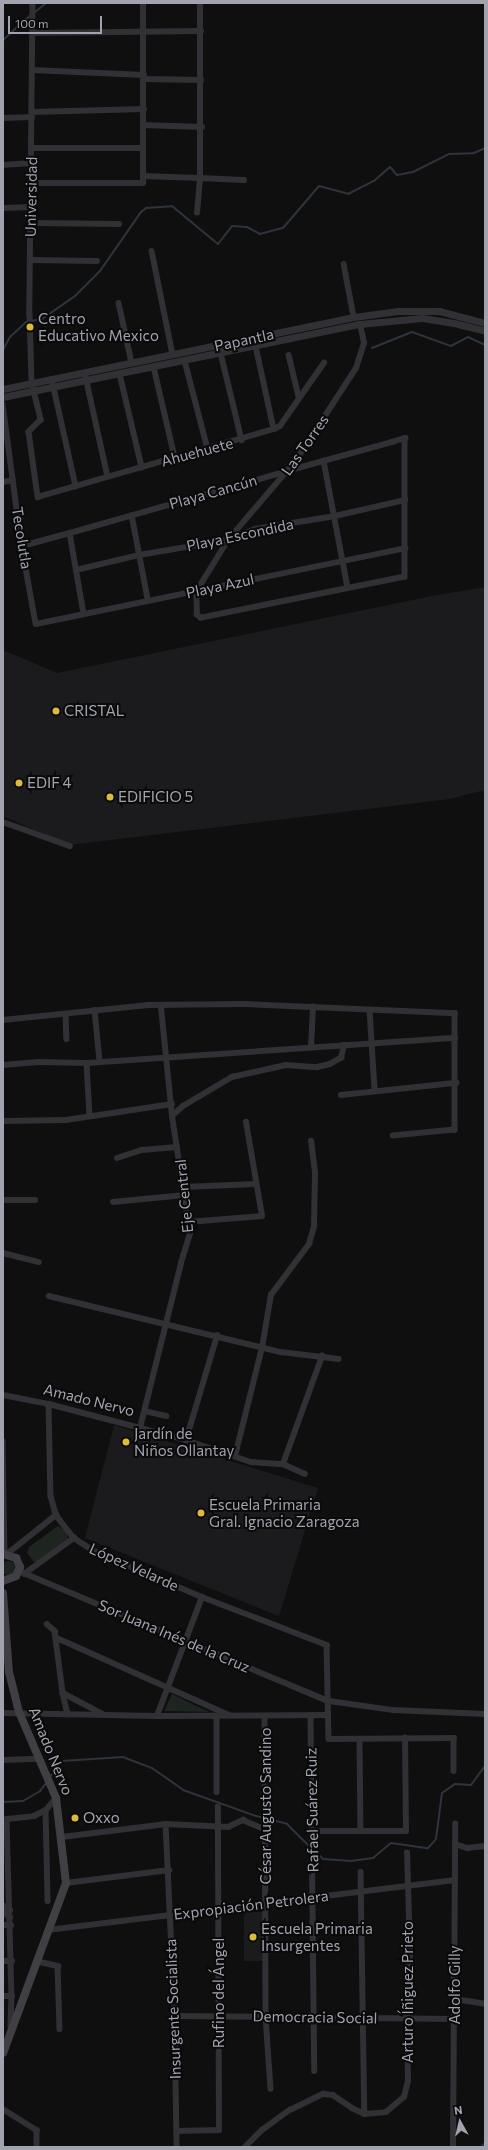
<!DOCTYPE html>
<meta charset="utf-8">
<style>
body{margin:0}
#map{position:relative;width:488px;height:2150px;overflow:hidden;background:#0f0f10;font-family:Commissioner,sans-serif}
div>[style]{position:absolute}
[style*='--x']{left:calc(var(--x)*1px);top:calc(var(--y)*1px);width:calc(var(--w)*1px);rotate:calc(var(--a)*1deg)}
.built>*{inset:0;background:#1b1b1d;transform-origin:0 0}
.green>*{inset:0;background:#1e241f}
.round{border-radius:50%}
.stream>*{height:2px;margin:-1px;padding:0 1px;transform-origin:1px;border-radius:1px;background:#2e343b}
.minor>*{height:5.5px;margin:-2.75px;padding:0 2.75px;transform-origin:2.75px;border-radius:2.75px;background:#303035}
.tertiary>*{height:7px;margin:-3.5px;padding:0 3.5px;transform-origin:3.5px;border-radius:3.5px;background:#303035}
.secondary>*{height:8px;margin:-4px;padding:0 4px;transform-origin:4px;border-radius:4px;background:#3f3f44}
.dots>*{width:11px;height:11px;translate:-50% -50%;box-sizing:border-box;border:2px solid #0a0a0b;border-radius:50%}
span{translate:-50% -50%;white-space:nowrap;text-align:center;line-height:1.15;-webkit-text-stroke:4px #0a0a0b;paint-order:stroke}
.street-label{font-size:15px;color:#a1a4af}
.poi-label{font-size:15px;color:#a1a4af}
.left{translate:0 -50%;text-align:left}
.frame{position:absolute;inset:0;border:4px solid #a1a4af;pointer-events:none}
.north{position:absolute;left:440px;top:2102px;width:40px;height:40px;-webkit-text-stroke:3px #0a0a0b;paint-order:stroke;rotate:352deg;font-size:11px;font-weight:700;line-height:16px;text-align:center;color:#a1a4af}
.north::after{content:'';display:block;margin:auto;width:14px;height:18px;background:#a1a4af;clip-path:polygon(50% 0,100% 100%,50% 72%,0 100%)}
.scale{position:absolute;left:8px;top:16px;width:94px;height:18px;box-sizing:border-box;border:2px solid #a1a4af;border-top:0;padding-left:5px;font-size:12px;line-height:14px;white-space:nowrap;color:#a1a4af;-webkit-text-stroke:3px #0a0a0b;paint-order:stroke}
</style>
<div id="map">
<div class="built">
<i style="clip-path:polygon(485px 587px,485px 790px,450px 799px,69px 845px,3px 816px,3px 650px,57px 673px,432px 596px)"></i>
<i style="clip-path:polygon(114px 1425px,318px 1488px,279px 1616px,85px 1538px)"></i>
<i style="left:263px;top:1912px;width:49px;height:19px;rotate:90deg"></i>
</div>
<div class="green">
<i style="clip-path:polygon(58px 1526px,67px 1532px,68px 1540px,38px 1562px,34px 1562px,27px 1553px,29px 1547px)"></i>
<i class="round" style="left:1px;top:1561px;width:14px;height:14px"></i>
<i style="clip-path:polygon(172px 1694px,209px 1712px,164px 1711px)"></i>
</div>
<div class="stream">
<i style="--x:35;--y:12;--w:14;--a:-39"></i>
<i style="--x:3;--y:40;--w:38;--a:-42"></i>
<i style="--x:372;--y:348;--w:43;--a:-21.8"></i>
<i style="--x:412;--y:332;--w:41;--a:19.7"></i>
<i style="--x:451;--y:346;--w:19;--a:-28"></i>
<i style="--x:468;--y:337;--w:19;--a:25"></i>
<i style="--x:3;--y:350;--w:15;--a:-62"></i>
<i style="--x:10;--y:337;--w:22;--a:-43"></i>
<i style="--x:26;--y:322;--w:16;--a:-11"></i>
<i style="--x:42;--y:319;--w:40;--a:-34.9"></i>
<i style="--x:75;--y:296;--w:35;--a:-45"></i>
<i style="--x:100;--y:271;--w:72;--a:-55.2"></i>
<i style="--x:141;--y:212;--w:6;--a:-39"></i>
<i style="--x:146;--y:208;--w:26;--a:-4"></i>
<i style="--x:172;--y:206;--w:60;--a:39.6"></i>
<i style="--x:218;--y:244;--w:23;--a:-52"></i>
<i style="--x:232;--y:226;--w:15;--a:4"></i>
<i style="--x:247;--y:227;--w:15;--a:28"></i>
<i style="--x:260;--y:234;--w:24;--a:-15"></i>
<i style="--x:283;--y:228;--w:55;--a:-49.4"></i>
<i style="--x:319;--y:186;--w:30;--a:15"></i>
<i style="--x:348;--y:194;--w:30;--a:-27"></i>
<i style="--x:375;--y:180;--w:20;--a:-41"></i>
<i style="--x:390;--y:167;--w:11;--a:49"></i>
<i style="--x:397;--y:175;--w:16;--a:-11"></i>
<i style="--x:413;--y:172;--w:40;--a:-26.6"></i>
<i style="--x:449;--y:154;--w:25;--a:-2"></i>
<i style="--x:474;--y:153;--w:12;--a:-24"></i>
<i style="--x:50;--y:1777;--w:20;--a:-53"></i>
<i style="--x:62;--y:1761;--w:61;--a:-3.8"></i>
<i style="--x:123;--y:1757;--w:31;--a:21"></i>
<i style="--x:152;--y:1768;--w:38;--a:35"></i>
<i style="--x:183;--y:1790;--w:77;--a:19.6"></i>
<i style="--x:256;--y:1816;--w:32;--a:14"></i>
<i style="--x:287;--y:1824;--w:34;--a:45"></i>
<i style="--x:3;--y:1802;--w:20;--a:-3"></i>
<i style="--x:23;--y:1801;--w:20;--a:-30"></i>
<i style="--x:40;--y:1791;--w:11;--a:-52"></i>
<i style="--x:315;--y:1851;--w:11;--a:45"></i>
<i style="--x:323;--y:1859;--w:28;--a:4"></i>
<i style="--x:351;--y:1861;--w:22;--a:-8"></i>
<i style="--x:373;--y:1858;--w:23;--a:-40"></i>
<i style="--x:391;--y:1843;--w:37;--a:8"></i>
<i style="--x:428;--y:1848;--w:12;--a:-48"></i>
<i style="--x:436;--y:1839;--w:46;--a:-82.6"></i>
<i style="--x:442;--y:1793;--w:16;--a:-35"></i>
<i style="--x:455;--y:1784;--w:16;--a:4"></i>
<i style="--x:471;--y:1785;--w:24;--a:-54"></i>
</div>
<div class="minor">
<i style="--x:33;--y:3;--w:311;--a:90.6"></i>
<i style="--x:30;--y:314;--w:69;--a:88.3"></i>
<i style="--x:32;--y:383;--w:38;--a:76"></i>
<i style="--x:41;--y:420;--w:17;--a:135"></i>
<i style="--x:29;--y:432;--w:66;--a:82.1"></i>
<i style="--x:38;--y:497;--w:246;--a:-16.1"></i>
<i style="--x:274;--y:429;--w:7;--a:-27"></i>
<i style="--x:280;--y:426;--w:77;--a:-55.1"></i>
<i style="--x:33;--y:33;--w:168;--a:-0.7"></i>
<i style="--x:32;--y:70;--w:112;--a:2.6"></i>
<i style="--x:144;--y:79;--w:57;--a:1"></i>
<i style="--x:32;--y:112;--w:112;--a:-1.5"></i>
<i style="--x:3;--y:118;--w:29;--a:-2"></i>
<i style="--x:143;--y:125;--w:59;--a:1.9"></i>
<i style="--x:32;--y:148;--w:111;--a:0"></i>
<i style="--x:3;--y:165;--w:28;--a:-4"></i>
<i style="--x:143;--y:176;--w:57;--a:2"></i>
<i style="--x:200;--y:178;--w:175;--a:-90"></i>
<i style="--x:31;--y:183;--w:112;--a:0"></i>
<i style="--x:143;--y:183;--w:180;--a:-90"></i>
<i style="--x:3;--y:208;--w:28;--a:-2"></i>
<i style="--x:197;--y:213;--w:35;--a:-85"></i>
<i style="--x:200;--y:178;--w:44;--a:2.6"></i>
<i style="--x:31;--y:223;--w:88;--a:0.7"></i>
<i style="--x:152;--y:251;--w:106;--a:78.6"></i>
<i style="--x:31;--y:260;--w:66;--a:0.9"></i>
<i style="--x:344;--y:264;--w:54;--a:79.3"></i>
<i style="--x:119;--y:303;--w:61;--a:77.8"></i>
<i style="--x:219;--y:345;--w:98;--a:76.4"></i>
<i style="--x:256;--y:346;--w:85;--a:77.8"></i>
<i style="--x:289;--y:355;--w:43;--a:76.6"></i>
<i style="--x:185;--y:361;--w:91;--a:75.4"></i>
<i style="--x:154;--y:367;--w:92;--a:76.9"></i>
<i style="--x:120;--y:374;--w:96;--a:76.7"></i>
<i style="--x:86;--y:377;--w:102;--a:77.6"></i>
<i style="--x:52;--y:379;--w:110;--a:77.4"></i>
<i style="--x:3;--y:404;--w:143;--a:82.4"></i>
<i style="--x:22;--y:546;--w:79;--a:79.8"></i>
<i style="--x:36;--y:624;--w:377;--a:-11.6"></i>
<i style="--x:324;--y:461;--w:129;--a:79.3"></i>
<i style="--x:3;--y:482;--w:10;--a:-11"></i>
<i style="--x:132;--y:515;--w:86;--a:79.2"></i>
<i style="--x:70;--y:533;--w:82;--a:80.2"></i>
<i style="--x:22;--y:546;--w:50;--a:-15.2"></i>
<i style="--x:70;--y:533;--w:226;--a:-15.9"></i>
<i style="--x:287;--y:471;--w:109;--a:-15.4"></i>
<i style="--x:392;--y:442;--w:14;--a:-17"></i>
<i style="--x:405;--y:438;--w:139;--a:90"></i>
<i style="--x:405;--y:577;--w:208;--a:168.6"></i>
<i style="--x:201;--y:618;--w:5;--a:-143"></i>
<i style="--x:197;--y:615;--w:23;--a:-92"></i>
<i style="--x:196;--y:592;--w:61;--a:-58.4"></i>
<i style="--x:228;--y:540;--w:91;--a:-49.5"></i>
<i style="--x:287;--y:471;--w:12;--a:-48"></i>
<i style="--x:295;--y:462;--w:112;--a:-57"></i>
<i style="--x:356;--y:368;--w:26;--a:-72"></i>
<i style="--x:364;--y:343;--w:19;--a:-102"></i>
<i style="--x:76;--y:570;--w:65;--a:-13.4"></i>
<i style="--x:139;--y:555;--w:90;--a:-9.6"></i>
<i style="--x:228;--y:540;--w:29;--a:-22"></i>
<i style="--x:255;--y:529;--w:81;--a:-9.2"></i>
<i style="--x:335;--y:516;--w:72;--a:-12.9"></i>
<i style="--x:3;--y:822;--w:71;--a:19.7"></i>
<i style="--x:95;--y:1010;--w:51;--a:84.4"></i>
<i style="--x:370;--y:1010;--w:79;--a:86.4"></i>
<i style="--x:66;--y:1015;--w:24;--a:88"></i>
<i style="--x:3;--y:1020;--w:146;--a:-5.9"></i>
<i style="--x:148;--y:1005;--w:97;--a:-0.6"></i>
<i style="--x:245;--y:1004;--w:210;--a:2.5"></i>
<i style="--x:455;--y:1013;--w:117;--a:90"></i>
<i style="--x:455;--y:1130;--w:62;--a:174.5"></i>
<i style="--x:311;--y:1048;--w:41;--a:-87.2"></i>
<i style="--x:87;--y:1063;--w:53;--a:86.8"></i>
<i style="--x:3;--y:1065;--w:35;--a:-5"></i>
<i style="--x:38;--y:1062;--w:49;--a:1.2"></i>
<i style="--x:87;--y:1063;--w:369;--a:-3.9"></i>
<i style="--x:341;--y:1095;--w:116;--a:-6"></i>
<i style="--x:172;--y:1116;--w:15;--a:-42"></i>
<i style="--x:183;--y:1106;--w:57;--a:-30.6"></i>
<i style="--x:232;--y:1077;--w:55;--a:-12.5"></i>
<i style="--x:286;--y:1065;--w:31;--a:4"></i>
<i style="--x:317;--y:1067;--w:13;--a:-13"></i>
<i style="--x:330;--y:1064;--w:13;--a:-29"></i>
<i style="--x:341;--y:1058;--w:13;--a:-77"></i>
<i style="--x:3;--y:1121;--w:63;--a:-0.9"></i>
<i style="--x:66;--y:1120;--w:107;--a:-8.6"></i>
<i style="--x:117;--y:1158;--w:26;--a:-18"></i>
<i style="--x:142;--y:1150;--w:35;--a:-5"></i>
<i style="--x:184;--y:1187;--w:71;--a:-2.4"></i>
<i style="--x:3;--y:1200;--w:32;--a:0"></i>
<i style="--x:113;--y:1202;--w:72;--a:-5.6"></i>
<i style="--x:188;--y:1222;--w:74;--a:-4.6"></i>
<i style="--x:262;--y:1216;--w:95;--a:-99.7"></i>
<i style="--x:3;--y:1253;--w:37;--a:14"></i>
<i style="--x:49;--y:1296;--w:239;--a:13.6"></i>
<i style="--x:281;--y:1352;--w:58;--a:6.9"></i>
<i style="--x:3;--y:1395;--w:47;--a:11.1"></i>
<i style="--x:49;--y:1404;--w:142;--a:14.7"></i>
<i style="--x:186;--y:1440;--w:69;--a:18.7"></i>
<i style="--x:251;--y:1462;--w:32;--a:4"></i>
<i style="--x:283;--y:1464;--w:24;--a:24"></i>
<i style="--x:49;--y:1404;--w:92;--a:88.8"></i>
<i style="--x:51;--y:1496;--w:20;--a:75"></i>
<i style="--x:56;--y:1515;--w:29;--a:52"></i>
<i style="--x:74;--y:1538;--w:24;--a:33"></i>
<i style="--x:94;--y:1551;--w:117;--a:23.1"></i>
<i style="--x:202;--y:1597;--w:134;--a:21"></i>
<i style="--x:327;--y:1645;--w:94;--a:88.8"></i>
<i style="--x:329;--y:1739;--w:125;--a:-0.5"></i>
<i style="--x:454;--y:1738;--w:33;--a:90"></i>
<i style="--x:145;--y:1411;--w:22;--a:13"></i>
<i style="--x:140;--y:1428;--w:170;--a:-76"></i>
<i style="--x:181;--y:1263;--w:30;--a:-73"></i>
<i style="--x:190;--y:1234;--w:119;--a:-98.7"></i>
<i style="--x:172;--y:1116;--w:110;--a:-95.8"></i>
<i style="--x:186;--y:1440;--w:109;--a:-73.4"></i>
<i style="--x:3;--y:1441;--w:113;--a:89"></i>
<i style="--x:235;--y:1456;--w:111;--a:-76"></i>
<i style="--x:262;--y:1348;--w:54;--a:-80.4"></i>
<i style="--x:271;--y:1295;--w:64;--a:-53.3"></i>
<i style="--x:309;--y:1244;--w:19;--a:-74"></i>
<i style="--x:314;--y:1226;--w:53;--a:-88.9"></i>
<i style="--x:315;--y:1173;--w:32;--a:-97"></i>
<i style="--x:283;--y:1464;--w:115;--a:-70.1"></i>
<i style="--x:7;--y:1554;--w:63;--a:-38.5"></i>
<i style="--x:19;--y:1571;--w:336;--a:22.8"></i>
<i style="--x:329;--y:1701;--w:65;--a:8"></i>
<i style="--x:393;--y:1710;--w:92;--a:2.5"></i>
<i style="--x:24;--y:1574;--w:62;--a:-35.8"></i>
<i style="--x:47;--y:1624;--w:11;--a:41"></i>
<i style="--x:55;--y:1631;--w:63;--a:82.6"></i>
<i style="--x:63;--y:1693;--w:22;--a:77"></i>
<i style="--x:57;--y:1638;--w:188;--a:24.1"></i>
<i style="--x:63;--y:1693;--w:45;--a:27.7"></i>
<i style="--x:3;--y:1713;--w:154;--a:1.1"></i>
<i style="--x:157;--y:1716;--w:171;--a:-0.3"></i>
<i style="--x:157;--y:1716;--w:127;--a:-69.3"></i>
<i style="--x:217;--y:1716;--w:76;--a:90"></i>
<i style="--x:265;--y:1716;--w:301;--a:89.8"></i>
<i style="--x:266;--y:2017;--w:72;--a:86"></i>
<i style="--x:311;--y:1717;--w:354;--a:89.4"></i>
<i style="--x:360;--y:1739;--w:92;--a:89.4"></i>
<i style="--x:3;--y:1760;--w:35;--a:-2"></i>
<i style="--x:46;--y:1810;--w:91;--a:88.7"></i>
<i style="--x:7;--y:1819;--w:177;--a:88.4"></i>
<i style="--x:12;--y:1996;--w:30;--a:92"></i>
<i style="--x:7;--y:1819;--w:27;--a:-6"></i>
<i style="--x:34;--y:1816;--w:13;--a:-27"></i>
<i style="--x:46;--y:1810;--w:16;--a:-50"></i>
<i style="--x:166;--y:1824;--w:192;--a:87.3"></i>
<i style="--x:175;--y:2016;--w:131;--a:89.1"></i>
<i style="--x:312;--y:1831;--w:94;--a:0"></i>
<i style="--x:406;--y:1831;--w:93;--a:-90.6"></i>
<i style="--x:62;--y:1837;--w:105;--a:-7.1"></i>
<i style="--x:166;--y:1824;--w:62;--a:2.8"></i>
<i style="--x:228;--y:1827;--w:17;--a:-25"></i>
<i style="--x:243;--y:1820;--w:25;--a:23"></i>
<i style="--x:455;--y:1844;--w:13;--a:18"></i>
<i style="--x:467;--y:1848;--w:18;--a:-6"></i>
<i style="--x:361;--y:1872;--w:242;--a:89.1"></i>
<i style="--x:66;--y:1883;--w:104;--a:-7.2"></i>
<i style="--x:3;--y:1905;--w:9;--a:36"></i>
<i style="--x:3;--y:1912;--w:9;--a:36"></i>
<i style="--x:3;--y:1925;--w:8;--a:0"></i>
<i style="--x:48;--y:1930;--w:410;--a:-7"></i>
<i style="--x:3;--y:1961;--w:9;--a:0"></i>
<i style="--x:36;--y:1961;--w:23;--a:13"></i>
<i style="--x:58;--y:1966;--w:63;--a:88.2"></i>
<i style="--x:3;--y:1996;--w:9;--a:0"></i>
<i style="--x:455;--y:1999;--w:30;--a:9"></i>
<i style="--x:175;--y:2016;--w:280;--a:0.6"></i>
<i style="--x:3;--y:2109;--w:40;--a:32"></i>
<i style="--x:37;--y:2130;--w:17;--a:90"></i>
<i style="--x:177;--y:2131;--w:42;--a:-1.4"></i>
<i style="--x:219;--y:2130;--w:323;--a:-90.2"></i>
<i style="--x:245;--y:2147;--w:24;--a:-45"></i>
<i style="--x:262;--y:2130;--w:34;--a:-36"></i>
<i style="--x:290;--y:2110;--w:37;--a:-26"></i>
<i style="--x:323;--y:2094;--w:10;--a:6"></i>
<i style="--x:333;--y:2095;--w:23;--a:34"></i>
<i style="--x:352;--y:2108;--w:14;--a:25"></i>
<i style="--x:365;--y:2114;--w:21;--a:-5"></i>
<i style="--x:386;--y:2112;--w:23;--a:-40"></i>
<i style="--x:404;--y:2097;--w:16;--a:-76"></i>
<i style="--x:408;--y:2081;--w:63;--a:-90.9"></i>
<i style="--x:407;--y:2018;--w:66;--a:-87.4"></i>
<i style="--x:410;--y:1952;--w:99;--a:-91.7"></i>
<i style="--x:453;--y:2147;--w:323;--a:-89.6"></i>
<i style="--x:484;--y:2147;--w:1;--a:-45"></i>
</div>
<div class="tertiary">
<i style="--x:3;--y:389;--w:358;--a:-11.6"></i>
<i style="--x:354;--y:317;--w:44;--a:-7.8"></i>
<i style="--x:398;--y:311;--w:41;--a:0"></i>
<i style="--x:439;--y:311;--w:48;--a:14.6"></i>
<i style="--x:3;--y:397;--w:364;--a:-11.6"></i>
<i style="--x:360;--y:324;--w:62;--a:-5.5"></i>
<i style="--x:422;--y:318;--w:32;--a:9"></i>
<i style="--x:454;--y:323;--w:32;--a:14"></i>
</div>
<div class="secondary">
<i style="--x:3;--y:1554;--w:14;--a:17"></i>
<i style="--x:16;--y:1558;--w:10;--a:66"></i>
<i style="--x:20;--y:1567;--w:10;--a:114"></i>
<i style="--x:16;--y:1576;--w:14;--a:159"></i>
<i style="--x:3;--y:1593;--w:79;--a:85.7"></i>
<i style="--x:9;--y:1672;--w:41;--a:76"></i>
<i style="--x:19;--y:1712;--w:94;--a:66.7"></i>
<i style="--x:56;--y:1798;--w:86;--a:83.3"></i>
<i style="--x:66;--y:1883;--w:181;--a:110.3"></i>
</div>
<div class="dots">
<i style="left:30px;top:327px;background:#dcbb3b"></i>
<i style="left:56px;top:711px;background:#dcbb3b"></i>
<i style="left:19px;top:783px;background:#dcbb3b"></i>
<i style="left:110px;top:797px;background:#dcbb3b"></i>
<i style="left:126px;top:1442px;background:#dcbb3b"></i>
<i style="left:201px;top:1513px;background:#dcbb3b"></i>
<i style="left:75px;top:1818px;background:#dcbb3b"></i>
<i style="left:253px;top:1937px;background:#dcbb3b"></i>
</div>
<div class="street-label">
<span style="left:31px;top:197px;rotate:-89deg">Universidad</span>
<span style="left:244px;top:340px;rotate:-12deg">Papantla</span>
<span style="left:305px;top:445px;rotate:-55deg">Las Torres</span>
<span style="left:197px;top:452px;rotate:-15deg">Ahuehuete</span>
<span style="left:213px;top:492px;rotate:-16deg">Playa Cancún</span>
<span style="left:240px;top:535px;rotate:-12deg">Playa Escondida</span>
<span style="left:22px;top:538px;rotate:81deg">Tecolutla</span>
<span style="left:220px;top:586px;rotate:-12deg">Playa Azul</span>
<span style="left:184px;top:1196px;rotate:-96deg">Eje Central</span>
<span style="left:89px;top:1400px;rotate:14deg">Amado Nervo</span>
<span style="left:134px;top:1567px;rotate:24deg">López Velarde</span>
<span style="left:174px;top:1636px;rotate:23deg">Sor Juana Inés de la Cruz</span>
<span style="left:51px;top:1751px;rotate:68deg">Amado Nervo</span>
<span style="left:266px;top:1806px;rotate:-90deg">César Augusto Sandino</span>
<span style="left:312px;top:1810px;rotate:-91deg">Rafael Suárez Ruiz</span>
<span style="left:251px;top:1905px;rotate:-7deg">Expropiación Petrolera</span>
<span style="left:455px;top:1985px;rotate:-90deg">Adolfo Gilly</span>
<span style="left:408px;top:1992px;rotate:-90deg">Arturo Íñiguez Prieto</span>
<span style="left:219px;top:1993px;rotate:-90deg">Rufino del Ángel</span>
<span style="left:173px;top:2009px;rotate:-92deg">Insurgente Socialista</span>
<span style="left:315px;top:2017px;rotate:1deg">Democracia Social</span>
</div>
<div class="poi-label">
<span class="left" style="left:38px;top:327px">Centro<br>Educativo Mexico</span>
<span class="left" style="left:64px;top:711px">CRISTAL</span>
<span class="left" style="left:27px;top:783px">EDIF 4</span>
<span class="left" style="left:118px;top:797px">EDIFICIO 5</span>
<span class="left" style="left:134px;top:1442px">Jardín de<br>Niños Ollantay</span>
<span class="left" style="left:209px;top:1513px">Escuela Primaria<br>Gral. Ignacio Zaragoza</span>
<span class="left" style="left:83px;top:1818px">Oxxo</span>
<span class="left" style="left:261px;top:1937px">Escuela Primaria<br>Insurgentes</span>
</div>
<div class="frame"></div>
<div class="north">N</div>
<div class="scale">100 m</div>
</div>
